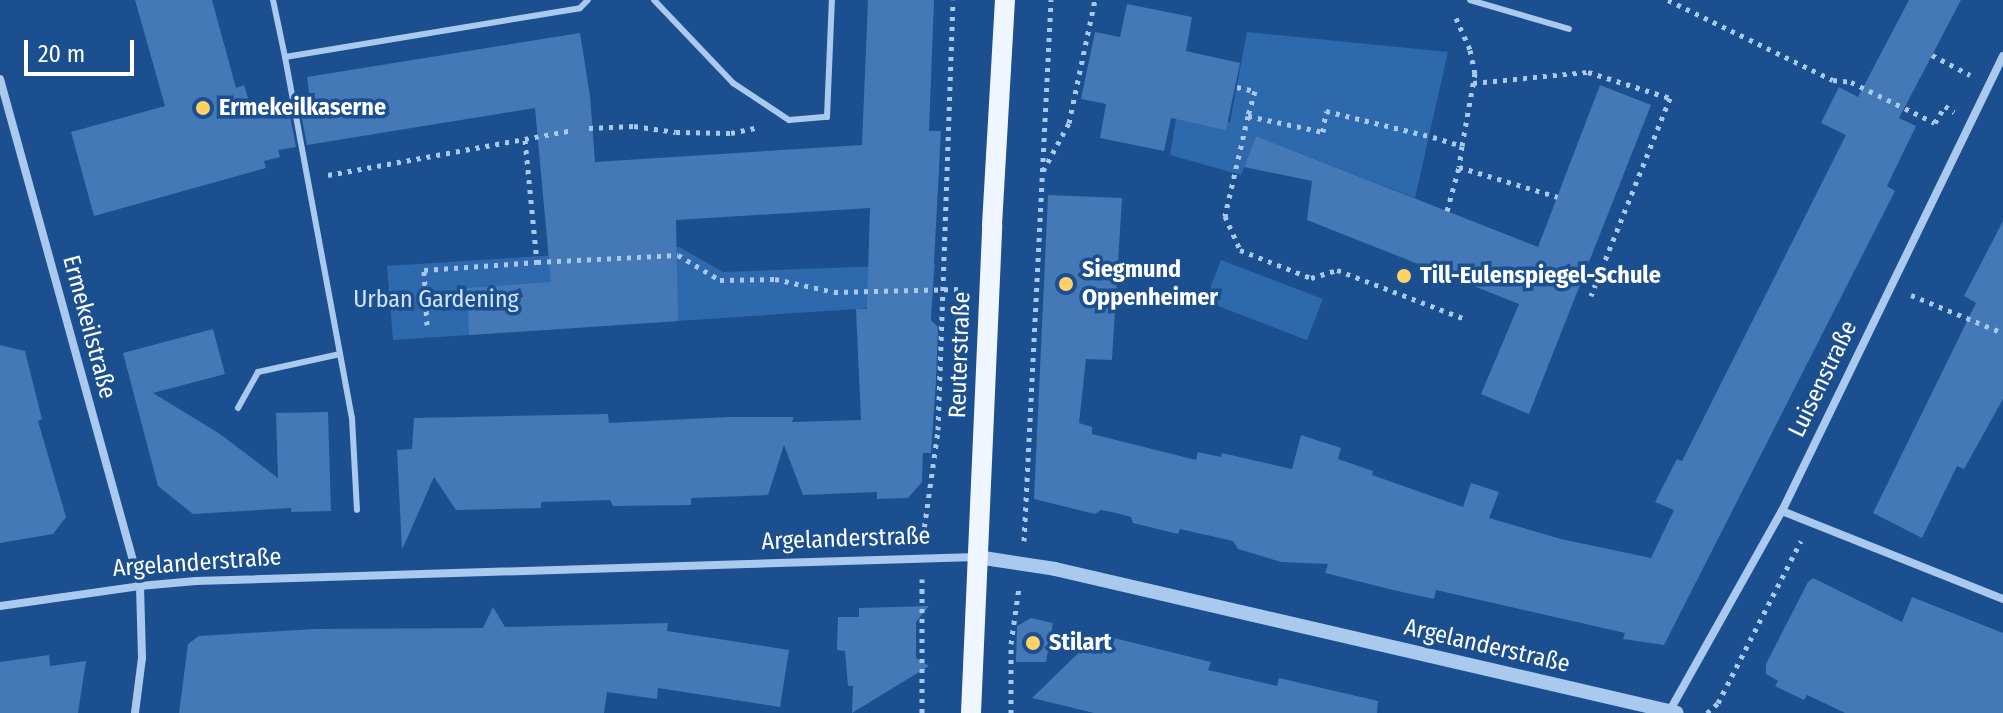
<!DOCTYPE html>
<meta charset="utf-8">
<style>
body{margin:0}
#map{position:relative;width:2003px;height:713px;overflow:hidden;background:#1b4f8f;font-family:"Fira Sans Condensed",sans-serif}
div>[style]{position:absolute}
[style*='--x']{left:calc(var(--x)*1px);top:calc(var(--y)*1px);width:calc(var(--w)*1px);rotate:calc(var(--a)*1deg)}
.green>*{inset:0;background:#2e69ad;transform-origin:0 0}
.building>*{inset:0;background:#4478b7}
.path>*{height:5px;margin-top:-2.5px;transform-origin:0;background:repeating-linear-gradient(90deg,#a9c9ee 0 4px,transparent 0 10px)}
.service>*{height:6px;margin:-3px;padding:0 3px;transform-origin:3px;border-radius:3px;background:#a9c9ee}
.minor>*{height:8px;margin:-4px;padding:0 4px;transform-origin:4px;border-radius:4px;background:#a9c9ee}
.tertiary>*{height:14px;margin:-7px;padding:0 7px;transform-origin:7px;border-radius:7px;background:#a9c9ee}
.primary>*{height:20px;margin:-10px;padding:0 10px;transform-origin:10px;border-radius:10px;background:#f0f6ff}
.dots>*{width:22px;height:22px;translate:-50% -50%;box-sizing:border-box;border:4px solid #1b4f8f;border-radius:50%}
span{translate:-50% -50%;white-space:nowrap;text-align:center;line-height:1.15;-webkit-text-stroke:7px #1b4f8f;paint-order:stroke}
.poi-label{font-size:24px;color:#fff;font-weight:700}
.left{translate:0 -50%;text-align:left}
.park-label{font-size:24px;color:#cfe3fa}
.street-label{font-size:24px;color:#fff}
.scale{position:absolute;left:24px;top:40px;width:110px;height:36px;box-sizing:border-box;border:4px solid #fff;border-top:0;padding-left:10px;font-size:24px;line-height:28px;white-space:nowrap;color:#fff;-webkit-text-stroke:6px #1b4f8f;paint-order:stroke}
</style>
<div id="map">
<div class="green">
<i style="clip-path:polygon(1247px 32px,1448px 52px,1415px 198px,1256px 136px,1241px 175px,1170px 155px,1177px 113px,1230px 122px)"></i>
<i style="clip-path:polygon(679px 247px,723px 272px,935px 264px,932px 304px,393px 340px,387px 266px)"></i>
<i style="left:1221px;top:260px;width:109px;height:44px;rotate:21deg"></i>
</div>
<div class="building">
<i style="clip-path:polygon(135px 0,212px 0,236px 88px,244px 85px,253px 114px,288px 105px,296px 147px,278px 150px,280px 157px,264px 161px,266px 168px,94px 216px,71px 132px,165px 106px)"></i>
<i style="clip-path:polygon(868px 0,934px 0,929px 131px,941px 131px,931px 320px,938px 327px,936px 380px,931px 453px,923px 453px,922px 482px,908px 498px,877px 499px,877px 492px,803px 495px,784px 445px,768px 495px,691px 498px,691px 505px,613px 506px,610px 500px,541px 502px,541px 508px,456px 510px,434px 477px,402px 550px,397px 450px,412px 449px,414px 418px,608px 414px,609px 423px,728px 417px,794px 417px,792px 422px,861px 420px,856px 309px,867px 309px,870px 208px,676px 220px,678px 321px,469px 335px,467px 288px,551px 282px,535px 108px,307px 145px,299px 102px,310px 99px,307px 77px,580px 33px,590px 96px,595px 162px,862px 145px)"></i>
<i style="clip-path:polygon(1909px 0,1961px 0,1899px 118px,1916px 126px,1887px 186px,1895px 191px,1664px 645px,1623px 639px,1625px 633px,1436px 590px,1434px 599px,1393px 590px,1325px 573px,1328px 564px,1281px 562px,1238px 549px,1233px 541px,1180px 529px,1178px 534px,1133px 523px,1131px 517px,1116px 513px,1101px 510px,1095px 514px,1034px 499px,1048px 195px,1122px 198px,1112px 360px,1086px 359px,1079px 423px,1092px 427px,1092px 434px,1196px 460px,1198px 452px,1221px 457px,1222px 453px,1292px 469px,1301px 435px,1341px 448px,1338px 459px,1373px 471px,1372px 475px,1463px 507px,1471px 483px,1499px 492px,1489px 518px,1561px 539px,1651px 558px,1674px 510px,1655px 502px,1677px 459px,1682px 461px,1846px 135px,1821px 123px,1839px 87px,1858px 97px)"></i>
<i style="clip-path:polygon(1127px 4px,1192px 17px,1186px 51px,1240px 63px,1226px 130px,1171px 118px,1164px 151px,1100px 138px,1106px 104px,1081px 99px,1095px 32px,1120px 37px)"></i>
<i style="clip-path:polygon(1600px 85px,1651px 105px,1529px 414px,1481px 394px,1519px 304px,1307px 220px,1312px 181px,1244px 167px,1256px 136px,1538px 247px)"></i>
<i style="clip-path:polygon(2003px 221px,2003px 399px,1964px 469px,1957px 466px,1922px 538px,1873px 513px,1976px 303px,1964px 296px)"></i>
<i style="clip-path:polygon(213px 329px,225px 374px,153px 393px,220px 434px,278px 478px,276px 413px,328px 412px,331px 511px,291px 512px,291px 508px,193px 514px,158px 486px,123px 353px)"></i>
<i style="clip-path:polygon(0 345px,25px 351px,42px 419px,38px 421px,66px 517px,53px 534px,0 543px)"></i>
<i style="clip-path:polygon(1813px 578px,1902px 622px,1912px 597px,2003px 633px,2003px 713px,1845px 713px,1807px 695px,1804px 700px,1775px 686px,1778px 681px,1766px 674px,1766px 664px,1808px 582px)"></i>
<i style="clip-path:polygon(929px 606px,916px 622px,916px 658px,929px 666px,852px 713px,853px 686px,848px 686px,845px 651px,837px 650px,838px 617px,859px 617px,859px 608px)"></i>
<i style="clip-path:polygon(493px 607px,505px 627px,668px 623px,667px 631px,789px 650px,780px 707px,658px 688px,657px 699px,607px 692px,604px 713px,179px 713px,188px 644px,199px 636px,314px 629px,483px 628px)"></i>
<i style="clip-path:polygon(1031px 618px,1053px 623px,1046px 662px,1016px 662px,1017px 626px)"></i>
<i style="clip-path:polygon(1098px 634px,1211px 662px,1208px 670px,1277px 686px,1279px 678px,1378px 701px,1377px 713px,1094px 713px,1032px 698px)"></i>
<i style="clip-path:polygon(49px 655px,50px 666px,86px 661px,78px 713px,0 713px,0 662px)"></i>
</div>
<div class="path">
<i style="--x:1668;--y:0;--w:183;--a:25.9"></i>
<i style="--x:1833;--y:80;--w:18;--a:6"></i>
<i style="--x:1851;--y:82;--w:93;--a:26"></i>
<i style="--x:1935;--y:123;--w:20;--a:-60"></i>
<i style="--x:1945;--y:106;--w:11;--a:34"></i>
<i style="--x:1456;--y:18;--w:35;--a:66"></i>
<i style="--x:1470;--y:50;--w:24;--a:78"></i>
<i style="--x:1475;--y:73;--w:74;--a:100.1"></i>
<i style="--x:1932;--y:55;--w:43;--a:27.8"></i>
<i style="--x:1473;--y:83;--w:116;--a:-5.5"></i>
<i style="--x:1588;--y:72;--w:86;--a:17.6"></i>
<i style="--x:1670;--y:98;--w:213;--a:111.8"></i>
<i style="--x:1237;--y:87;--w:18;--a:13"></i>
<i style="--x:1255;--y:91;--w:26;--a:106"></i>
<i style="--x:1248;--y:116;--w:77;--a:12"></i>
<i style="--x:1323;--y:132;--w:21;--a:-82"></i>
<i style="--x:1326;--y:111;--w:110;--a:13.7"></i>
<i style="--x:1433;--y:137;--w:30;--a:17"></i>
<i style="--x:1462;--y:146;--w:21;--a:98"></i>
<i style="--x:1459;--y:167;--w:103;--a:16.9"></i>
<i style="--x:1248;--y:116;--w:103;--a:103"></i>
<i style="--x:1225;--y:216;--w:37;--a:66"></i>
<i style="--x:1240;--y:250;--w:76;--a:21.5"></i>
<i style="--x:1311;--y:278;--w:27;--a:-17"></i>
<i style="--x:1337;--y:270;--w:137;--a:20.9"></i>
<i style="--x:589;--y:128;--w:45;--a:-2.5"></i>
<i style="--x:634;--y:126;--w:42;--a:8.1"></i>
<i style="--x:676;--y:132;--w:55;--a:1"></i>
<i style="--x:731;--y:133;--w:29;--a:-12"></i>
<i style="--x:525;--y:140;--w:123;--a:84.4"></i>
<i style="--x:1043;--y:171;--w:55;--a:-61.6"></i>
<i style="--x:1069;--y:123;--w:126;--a:-78.1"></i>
<i style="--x:328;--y:175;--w:250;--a:-10.4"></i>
<i style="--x:1447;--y:211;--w:46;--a:-74.7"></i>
<i style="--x:1911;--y:295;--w:100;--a:22.4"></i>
<i style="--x:427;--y:325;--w:55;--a:-93.1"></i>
<i style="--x:424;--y:270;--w:113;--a:-4"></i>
<i style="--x:537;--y:262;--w:141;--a:-2.8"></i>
<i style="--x:678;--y:255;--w:49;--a:30.8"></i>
<i style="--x:720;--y:280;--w:55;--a:-1"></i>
<i style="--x:775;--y:279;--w:60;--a:12.4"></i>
<i style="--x:834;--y:292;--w:126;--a:-1.4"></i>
<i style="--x:923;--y:537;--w:108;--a:-82"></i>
<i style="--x:938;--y:430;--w:430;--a:-88"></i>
<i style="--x:1024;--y:541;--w:542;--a:-87.14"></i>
<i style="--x:922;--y:579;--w:134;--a:90"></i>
<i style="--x:1011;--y:713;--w:69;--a:-90"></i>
<i style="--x:1011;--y:644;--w:58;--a:-82"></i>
<i style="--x:1707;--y:713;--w:15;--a:-42"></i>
<i style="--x:1718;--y:703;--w:182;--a:-62.9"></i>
</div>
<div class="service">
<i style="--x:273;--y:0;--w:58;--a:78.1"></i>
<i style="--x:285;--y:57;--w:299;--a:-9.4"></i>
<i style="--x:580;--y:8;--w:11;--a:-45"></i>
<i style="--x:654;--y:0;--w:115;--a:46.4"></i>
<i style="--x:733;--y:83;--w:67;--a:33.5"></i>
<i style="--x:789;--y:120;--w:38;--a:-5"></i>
<i style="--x:827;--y:117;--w:117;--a:-87.6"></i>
<i style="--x:1470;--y:0;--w:103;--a:16.3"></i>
<i style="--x:285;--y:57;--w:367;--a:79.5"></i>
<i style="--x:352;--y:418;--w:92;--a:86.9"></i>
<i style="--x:238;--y:408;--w:41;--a:-60.9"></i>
<i style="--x:258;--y:372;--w:84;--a:-12.4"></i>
</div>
<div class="minor">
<i style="--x:0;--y:79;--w:526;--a:74.56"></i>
<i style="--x:140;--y:586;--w:72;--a:88.4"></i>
<i style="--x:142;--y:658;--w:55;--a:97.3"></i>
<i style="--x:1782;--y:511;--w:238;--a:21.7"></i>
<i style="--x:0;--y:606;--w:141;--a:-8.1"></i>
<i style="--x:140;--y:586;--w:56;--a:-5.1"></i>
<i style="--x:196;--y:581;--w:781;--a:-1.76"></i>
<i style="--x:1669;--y:712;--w:231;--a:-60.7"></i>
<i style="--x:1782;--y:511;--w:506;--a:-64.09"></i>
</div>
<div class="tertiary">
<i style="--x:977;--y:557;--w:79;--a:8.7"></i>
<i style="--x:1055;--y:569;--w:638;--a:13.03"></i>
</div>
<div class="primary">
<i style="--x:971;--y:713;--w:488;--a:-87.5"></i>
<i style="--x:992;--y:225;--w:225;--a:-86.7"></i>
</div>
<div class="dots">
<i style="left:203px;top:108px;background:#ffd166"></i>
<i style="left:1404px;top:276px;background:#ffd166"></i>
<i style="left:1066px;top:284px;background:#ffd166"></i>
<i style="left:1033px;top:643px;background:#ffd166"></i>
</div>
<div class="poi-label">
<span class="left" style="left:219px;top:108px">Ermekeilkaserne</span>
<span class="left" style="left:1082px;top:284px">Siegmund<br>Oppenheimer</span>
<span class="left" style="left:1420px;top:276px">Till-Eulenspiegel-Schule</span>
<span class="left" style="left:1049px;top:643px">Stilart</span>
</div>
<div class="park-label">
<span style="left:436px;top:300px">Urban Gardening</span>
</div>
<div class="street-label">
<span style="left:89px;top:327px;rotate:75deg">Ermekeilstraße</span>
<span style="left:960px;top:355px;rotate:-88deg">Reuterstraße</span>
<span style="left:1823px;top:379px;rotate:-64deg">Luisenstraße</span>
<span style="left:846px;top:539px;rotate:-2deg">Argelanderstraße</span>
<span style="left:197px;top:563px;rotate:-4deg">Argelanderstraße</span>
<span style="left:1487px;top:646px;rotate:13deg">Argelanderstraße</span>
</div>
<div class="scale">20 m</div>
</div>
